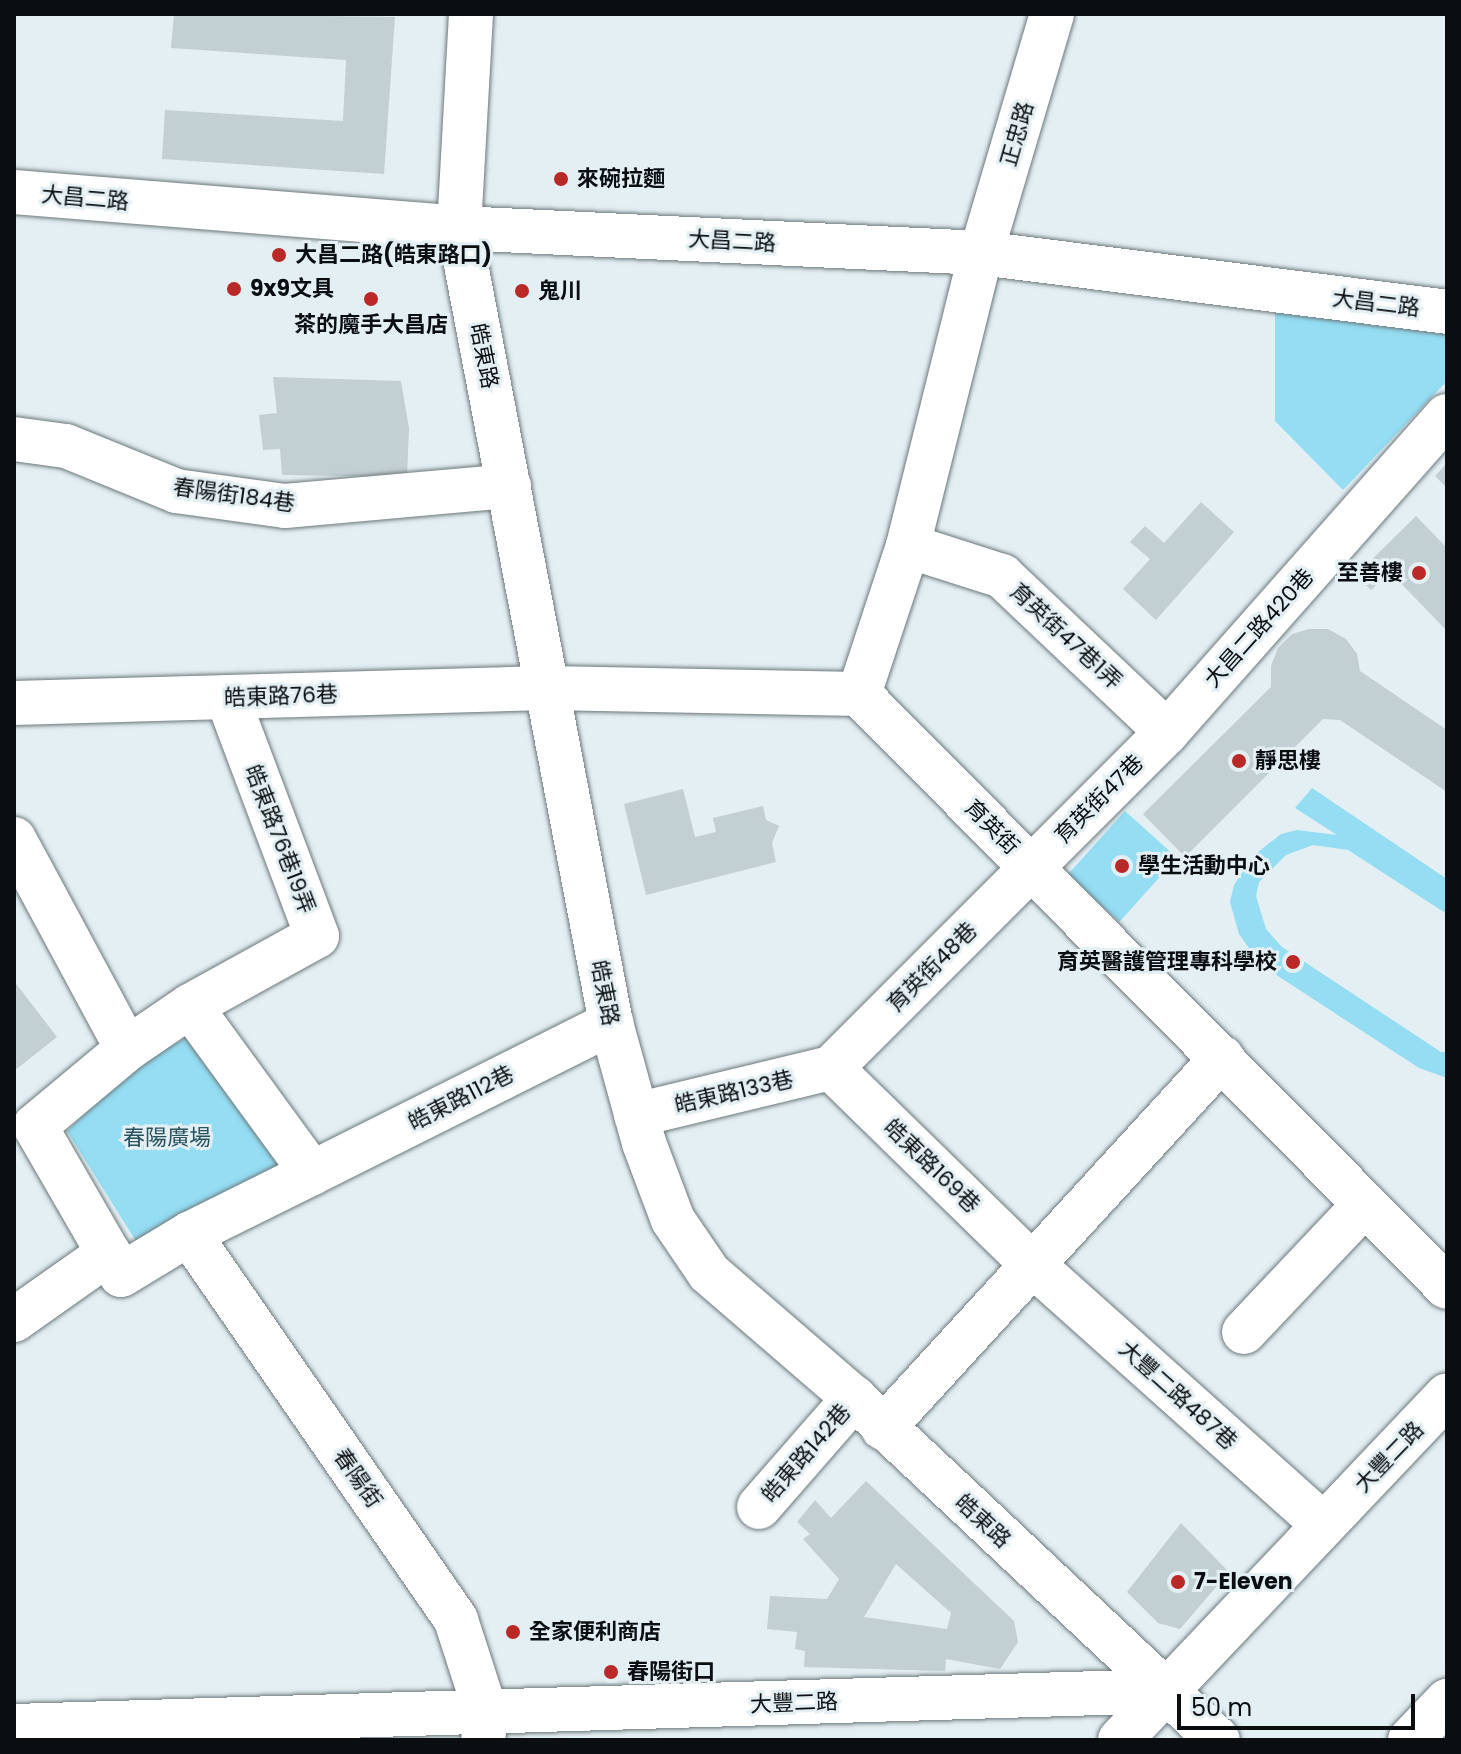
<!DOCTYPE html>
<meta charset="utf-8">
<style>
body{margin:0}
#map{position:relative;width:1461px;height:1754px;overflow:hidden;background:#e3eff3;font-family:Poppins,"Noto Sans TC",sans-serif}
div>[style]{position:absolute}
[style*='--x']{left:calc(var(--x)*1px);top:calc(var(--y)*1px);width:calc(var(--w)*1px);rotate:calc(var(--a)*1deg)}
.green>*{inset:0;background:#94ddf3;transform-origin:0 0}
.building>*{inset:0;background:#c2cfd3}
.roads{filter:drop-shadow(0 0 2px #6c787b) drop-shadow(0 0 2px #6c787b)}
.minor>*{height:44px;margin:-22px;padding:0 22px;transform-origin:22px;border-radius:22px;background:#fff}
.dots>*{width:22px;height:22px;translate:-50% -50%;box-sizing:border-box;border:4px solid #e3eff3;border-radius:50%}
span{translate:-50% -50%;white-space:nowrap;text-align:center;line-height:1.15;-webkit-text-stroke:6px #e3eff3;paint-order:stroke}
.street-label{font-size:22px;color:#0a0e10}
.poi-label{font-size:22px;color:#0a0e10;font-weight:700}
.left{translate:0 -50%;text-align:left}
.right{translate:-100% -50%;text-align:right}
.park-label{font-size:22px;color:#28525e}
.frame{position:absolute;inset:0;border:16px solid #0a0e10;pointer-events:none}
.scale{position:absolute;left:1177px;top:1694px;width:238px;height:36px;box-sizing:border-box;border:4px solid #0a0e10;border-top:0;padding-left:10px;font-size:24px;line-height:28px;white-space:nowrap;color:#0a0e10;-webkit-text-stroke:6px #e3eff3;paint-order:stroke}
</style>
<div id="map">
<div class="green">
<i style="clip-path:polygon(1275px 307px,1447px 329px,1447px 381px,1343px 490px,1275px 421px)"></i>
<i style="clip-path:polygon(1312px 788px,1447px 879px,1447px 914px,1348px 850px,1313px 845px,1286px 855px,1259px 882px,1256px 896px,1266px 929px,1282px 947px,1441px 1052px,1447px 1052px,1447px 1078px,1419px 1068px,1261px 965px,1239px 934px,1230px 902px,1234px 885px,1253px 856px,1281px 834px,1297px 830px,1337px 835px,1295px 808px)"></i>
<i style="left:1125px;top:811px;width:70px;height:86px;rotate:42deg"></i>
<i style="clip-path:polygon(186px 1038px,283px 1163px,182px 1215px,139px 1246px,67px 1131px,136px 1064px)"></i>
</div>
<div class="building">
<i style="clip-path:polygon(174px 14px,395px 17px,384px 174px,162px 159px,165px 110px,343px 121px,346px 60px,171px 48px)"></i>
<i style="clip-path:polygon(273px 377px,401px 381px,409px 428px,407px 477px,282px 475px,280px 449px,263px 450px,259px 415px,277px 413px)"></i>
<i style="clip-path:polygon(1447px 463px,1447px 488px,1435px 476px)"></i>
<i style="clip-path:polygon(1201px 502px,1234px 532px,1156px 620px,1123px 589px,1150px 559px,1130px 542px,1145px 526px,1164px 543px)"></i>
<i style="clip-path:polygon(1416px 516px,1447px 548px,1447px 631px,1390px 572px,1371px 590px,1356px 575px)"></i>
<i style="clip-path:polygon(1309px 629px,1328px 629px,1346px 639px,1357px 654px,1360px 671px,1447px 730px,1447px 792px,1340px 720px,1323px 719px,1185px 857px,1143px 814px,1271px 687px,1271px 666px,1278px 648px,1292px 634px)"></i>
<i style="clip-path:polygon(683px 789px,695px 837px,716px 832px,713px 818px,763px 806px,766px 820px,779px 826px,772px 843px,776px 862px,646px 895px,624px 804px)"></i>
<i style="clip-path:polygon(14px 981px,57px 1037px,14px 1071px)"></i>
<i style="clip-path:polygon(evenodd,866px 1481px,1014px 1621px,1018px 1642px,1000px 1669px,946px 1659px,945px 1671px,804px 1667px,805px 1651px,795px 1649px,797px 1632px,767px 1629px,770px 1596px,827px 1599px,839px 1579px,803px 1539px,810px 1534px,797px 1522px,815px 1500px,831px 1518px,866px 1481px,896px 1564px,951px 1613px,947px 1629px,864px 1617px,896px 1564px)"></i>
<i style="clip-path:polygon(1181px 1523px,1229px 1572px,1180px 1629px,1158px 1623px,1127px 1592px)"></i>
</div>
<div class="roads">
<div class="minor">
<i style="--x:471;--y:14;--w:214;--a:93.2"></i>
<i style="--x:459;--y:228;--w:809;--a:79.18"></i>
<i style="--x:611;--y:1023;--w:124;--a:74.6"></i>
<i style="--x:644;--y:1143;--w:82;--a:69.4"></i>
<i style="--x:673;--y:1220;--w:64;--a:55.8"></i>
<i style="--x:709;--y:1273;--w:191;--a:40.8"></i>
<i style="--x:854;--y:1398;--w:499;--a:43.2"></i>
<i style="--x:1052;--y:14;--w:249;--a:106.5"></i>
<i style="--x:981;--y:253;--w:302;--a:104"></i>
<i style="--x:908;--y:546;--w:156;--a:108.3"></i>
<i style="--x:859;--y:694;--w:835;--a:45.24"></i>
<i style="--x:14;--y:192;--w:446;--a:4.6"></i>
<i style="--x:459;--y:228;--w:523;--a:2.74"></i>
<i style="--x:981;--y:253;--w:470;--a:7.2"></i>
<i style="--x:14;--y:439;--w:52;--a:7.7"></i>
<i style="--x:66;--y:446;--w:119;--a:22.2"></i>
<i style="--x:176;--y:491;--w:110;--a:7.8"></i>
<i style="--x:285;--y:506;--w:225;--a:-5.1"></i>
<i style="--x:908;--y:546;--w:99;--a:17.7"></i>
<i style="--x:1002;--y:576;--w:227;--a:43.4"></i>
<i style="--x:14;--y:703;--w:534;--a:-1.61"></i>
<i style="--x:548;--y:688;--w:311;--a:1.1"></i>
<i style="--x:14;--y:839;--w:238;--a:61.7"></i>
<i style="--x:190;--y:1006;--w:207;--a:53.9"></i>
<i style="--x:312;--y:1173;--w:137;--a:153.6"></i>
<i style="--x:189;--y:1234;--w:79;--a:148.9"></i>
<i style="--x:121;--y:1275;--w:172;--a:-120"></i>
<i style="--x:35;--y:1126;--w:120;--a:-39.9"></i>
<i style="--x:127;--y:1049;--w:76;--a:-34.3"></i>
<i style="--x:190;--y:1006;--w:145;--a:-28.9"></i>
<i style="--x:317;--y:936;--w:255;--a:-110.6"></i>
<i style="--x:831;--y:1068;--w:475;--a:-45"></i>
<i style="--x:1167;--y:732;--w:422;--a:-48.5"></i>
<i style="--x:831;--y:1068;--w:282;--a:44.3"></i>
<i style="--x:1033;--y:1265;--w:390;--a:41.8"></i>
<i style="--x:636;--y:1115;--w:201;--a:-13.6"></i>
<i style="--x:312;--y:1173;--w:335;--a:-26.6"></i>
<i style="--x:189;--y:1234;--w:469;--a:55.3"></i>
<i style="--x:456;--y:1620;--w:98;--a:72.1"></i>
<i style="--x:486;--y:1713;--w:27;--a:96"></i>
<i style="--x:14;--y:1320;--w:116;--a:-35.2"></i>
<i style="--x:1244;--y:1332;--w:176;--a:-46.6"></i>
<i style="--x:883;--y:1428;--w:502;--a:-47.5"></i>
<i style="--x:759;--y:1507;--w:145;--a:-48.9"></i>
<i style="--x:14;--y:1726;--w:1155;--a:-1.74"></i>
<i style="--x:1120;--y:1740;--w:475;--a:-46.5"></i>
<i style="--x:1410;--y:1740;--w:54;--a:-46.5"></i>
</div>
</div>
<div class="dots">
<i style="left:561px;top:179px;background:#b82928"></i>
<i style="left:279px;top:255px;background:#b82928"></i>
<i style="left:234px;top:289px;background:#b82928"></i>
<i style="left:522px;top:291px;background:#b82928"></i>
<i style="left:371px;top:299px;background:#b82928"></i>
<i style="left:1419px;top:573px;background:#b82928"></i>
<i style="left:1239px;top:761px;background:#b82928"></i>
<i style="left:1122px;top:866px;background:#b82928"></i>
<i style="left:1293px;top:962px;background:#b82928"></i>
<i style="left:1178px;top:1582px;background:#b82928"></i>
<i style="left:513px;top:1632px;background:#b82928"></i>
<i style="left:611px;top:1672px;background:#b82928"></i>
</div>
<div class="street-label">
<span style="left:1017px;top:134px;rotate:-74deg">正忠路</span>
<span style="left:85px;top:198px;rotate:5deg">大昌二路</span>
<span style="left:732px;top:241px;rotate:3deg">大昌二路</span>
<span style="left:1376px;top:303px;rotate:7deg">大昌二路</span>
<span style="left:484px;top:356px;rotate:79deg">皓東路</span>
<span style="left:234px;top:495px;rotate:8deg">春陽街184巷</span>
<span style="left:1259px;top:628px;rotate:-48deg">大昌二路420巷</span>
<span style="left:1066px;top:636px;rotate:43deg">育英街47巷1弄</span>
<span style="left:281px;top:696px;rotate:-2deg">皓東路76巷</span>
<span style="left:1099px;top:799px;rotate:-45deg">育英街47巷</span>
<span style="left:992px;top:827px;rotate:45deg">育英街</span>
<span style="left:280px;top:839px;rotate:69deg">皓東路76巷19弄</span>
<span style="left:932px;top:967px;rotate:-45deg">育英街48巷</span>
<span style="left:605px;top:993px;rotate:79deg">皓東路</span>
<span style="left:734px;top:1092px;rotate:-13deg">皓東路133巷</span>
<span style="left:461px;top:1098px;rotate:-27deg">皓東路112巷</span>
<span style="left:932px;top:1166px;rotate:44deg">皓東路169巷</span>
<span style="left:1178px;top:1395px;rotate:42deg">大豐二路487巷</span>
<span style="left:806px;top:1453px;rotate:-49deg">皓東路142巷</span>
<span style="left:1389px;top:1457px;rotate:-46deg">大豐二路</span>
<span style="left:358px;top:1478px;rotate:55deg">春陽街</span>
<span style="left:983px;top:1521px;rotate:43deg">皓東路</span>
<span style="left:794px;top:1703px;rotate:-2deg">大豐二路</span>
</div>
<div class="poi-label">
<span class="left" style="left:577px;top:179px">來碗拉麵</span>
<span class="left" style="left:295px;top:255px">大昌二路(皓東路口)</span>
<span class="left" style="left:250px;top:289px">9x9文具</span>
<span class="left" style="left:538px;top:291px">鬼川</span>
<span style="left:371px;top:325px">茶的魔手大昌店</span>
<span class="right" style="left:1403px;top:573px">至善樓</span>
<span class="left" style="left:1255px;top:761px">靜思樓</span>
<span class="left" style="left:1138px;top:866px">學生活動中心</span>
<span class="right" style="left:1277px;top:962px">育英醫護管理專科學校</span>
<span class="left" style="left:1194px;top:1582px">7-Eleven</span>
<span class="left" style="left:529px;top:1632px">全家便利商店</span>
<span class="left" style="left:627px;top:1672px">春陽街口</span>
</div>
<div class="park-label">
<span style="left:167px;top:1138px">春陽廣場</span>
</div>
<div class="frame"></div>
<div class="scale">50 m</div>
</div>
